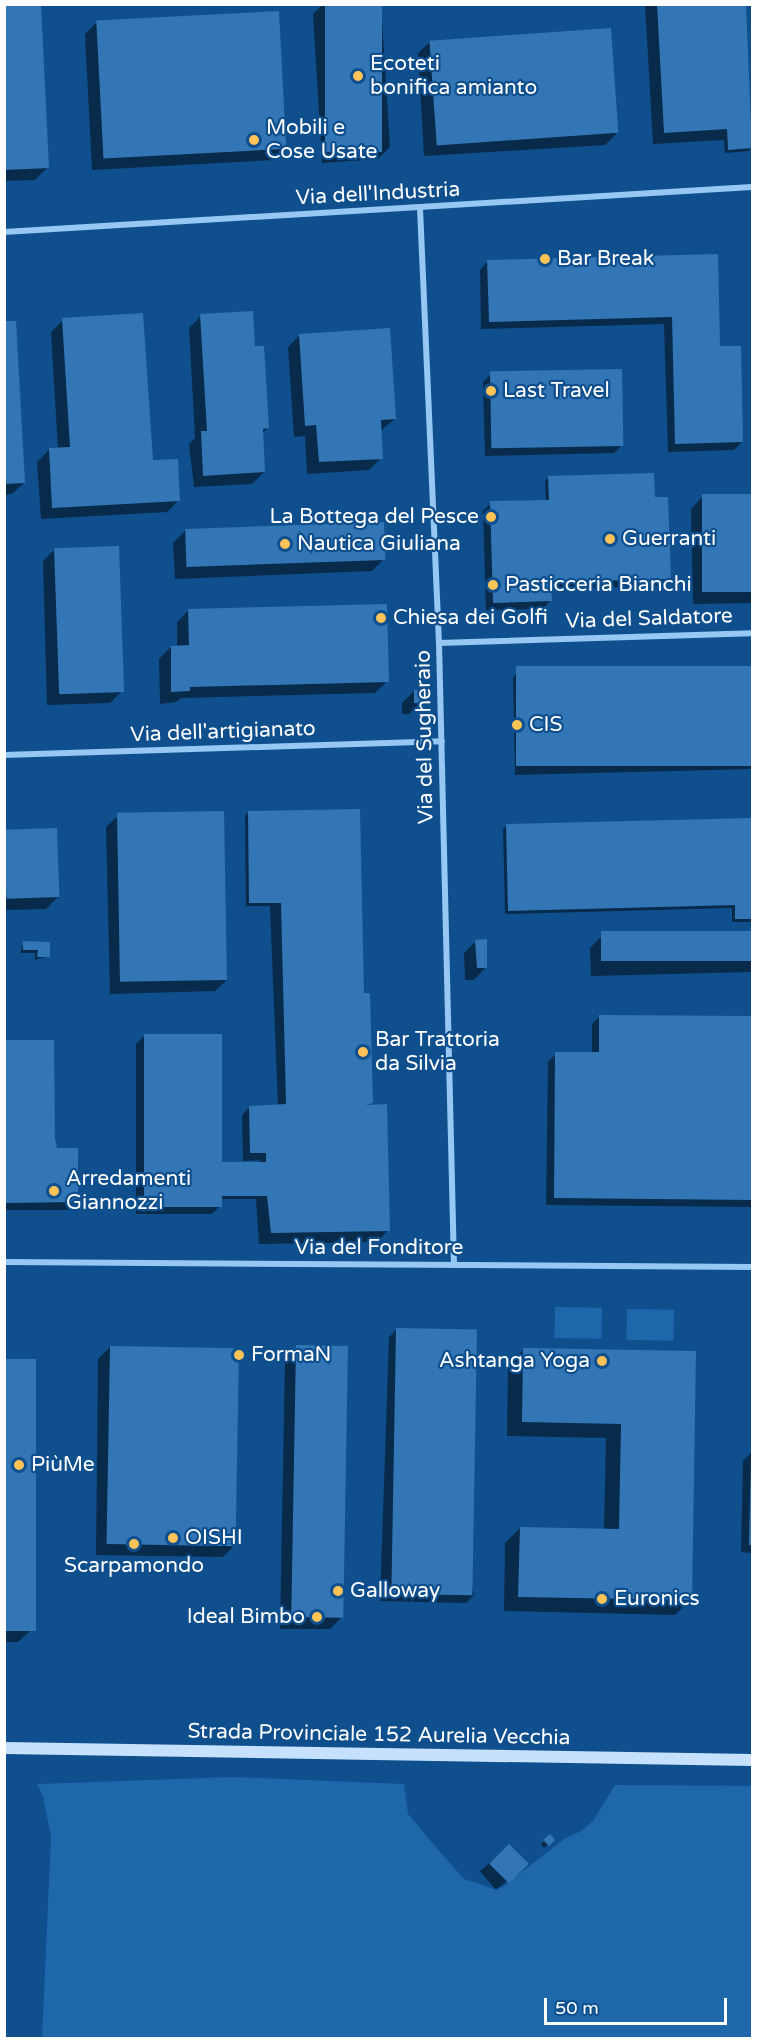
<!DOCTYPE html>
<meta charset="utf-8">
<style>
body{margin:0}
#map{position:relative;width:757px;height:2043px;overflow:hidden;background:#0f4f8d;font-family:"Varela Round",sans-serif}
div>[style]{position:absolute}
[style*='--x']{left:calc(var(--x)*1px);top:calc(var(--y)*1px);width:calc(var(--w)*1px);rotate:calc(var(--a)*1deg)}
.green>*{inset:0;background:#1e67ab;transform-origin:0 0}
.shadow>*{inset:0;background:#0007}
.building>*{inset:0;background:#3376b5;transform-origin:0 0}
.street>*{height:6px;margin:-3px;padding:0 3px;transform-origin:3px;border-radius:3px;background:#97c7f3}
.secondary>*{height:12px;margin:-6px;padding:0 6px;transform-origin:6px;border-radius:6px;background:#c6e1fd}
.dots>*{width:16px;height:16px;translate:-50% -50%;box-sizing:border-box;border:3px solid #0f4f8d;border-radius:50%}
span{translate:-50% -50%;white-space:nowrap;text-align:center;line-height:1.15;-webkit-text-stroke:4.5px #0f4f8d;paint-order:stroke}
.poi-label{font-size:21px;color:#fff}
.left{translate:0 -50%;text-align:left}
.right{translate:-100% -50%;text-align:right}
.street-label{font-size:21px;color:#fff}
.frame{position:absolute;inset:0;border:6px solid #fff;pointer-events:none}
.scale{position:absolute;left:544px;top:1998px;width:183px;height:27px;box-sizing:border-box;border:3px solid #fff;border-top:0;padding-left:8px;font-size:18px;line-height:21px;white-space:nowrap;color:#fff;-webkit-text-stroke:4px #0f4f8d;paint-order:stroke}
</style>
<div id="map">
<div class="green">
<i style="left:555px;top:1307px;width:47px;height:31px;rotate:1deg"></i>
<i style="left:627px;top:1309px;width:47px;height:31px;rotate:1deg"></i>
<i style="clip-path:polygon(234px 1777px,404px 1784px,408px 1814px,440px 1852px,464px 1879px,494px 1889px,503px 1887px,564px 1839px,581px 1831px,593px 1821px,615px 1785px,752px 1786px,752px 2038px,42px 2038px,51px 1837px,43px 1796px,37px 1784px)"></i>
</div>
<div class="shadow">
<i style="clip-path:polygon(4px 4px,47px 168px,35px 180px,4px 181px)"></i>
<i style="clip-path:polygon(323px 4px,381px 4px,390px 147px,378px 159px,322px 163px,313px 14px)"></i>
<i style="clip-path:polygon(645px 4px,703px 4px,703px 9px,744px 6px,752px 147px,749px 151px,725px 153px,724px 140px,653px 144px)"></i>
<i style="clip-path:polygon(97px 22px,285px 148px,273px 160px,92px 170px,85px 34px)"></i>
<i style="clip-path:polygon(430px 42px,617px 133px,605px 145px,424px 156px,418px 53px)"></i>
<i style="clip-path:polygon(716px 256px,719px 348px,742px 442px,734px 450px,668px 452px,664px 324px,481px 329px,480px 270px,487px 262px)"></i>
<i style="clip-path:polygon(201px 316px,254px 348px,268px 428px,261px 434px,264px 472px,252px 484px,194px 487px,189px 444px,195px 438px,189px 328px)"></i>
<i style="clip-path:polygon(63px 320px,179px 500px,167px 512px,41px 519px,37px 462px,49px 450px,58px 449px,51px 332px)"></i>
<i style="clip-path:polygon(4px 323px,24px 483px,12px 494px,4px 495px)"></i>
<i style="clip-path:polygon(300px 335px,395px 419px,380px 431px,381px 458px,369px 470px,307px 474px,305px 436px,294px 437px,288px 347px)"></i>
<i style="clip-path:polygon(491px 374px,622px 445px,614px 453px,485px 456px,483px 382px)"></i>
<i style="clip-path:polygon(549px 477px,654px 497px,669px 578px,661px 586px,550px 589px,550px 601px,542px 609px,486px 610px,483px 511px,491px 503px,546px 501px,545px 481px)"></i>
<i style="clip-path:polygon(752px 496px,752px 603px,693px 604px,691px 509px,702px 497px)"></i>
<i style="clip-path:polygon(185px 531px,384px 559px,372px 571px,175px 579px,173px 543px)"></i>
<i style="clip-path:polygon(55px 549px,122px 691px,110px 703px,47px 705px,43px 561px)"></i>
<i style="clip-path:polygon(189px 610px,387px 681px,375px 693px,181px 698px,176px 702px,160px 704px,159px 659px,171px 647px,177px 647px,177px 622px)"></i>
<i style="clip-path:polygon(752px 668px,752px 769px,515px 775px,513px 678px,516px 674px)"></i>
<i style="clip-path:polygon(414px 691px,421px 702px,409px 714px,402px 714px,402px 703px)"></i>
<i style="clip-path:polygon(249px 812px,363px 994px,371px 1102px,368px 1106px,388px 1230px,377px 1242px,259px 1244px,256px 1199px,220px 1199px,220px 1206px,212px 1214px,136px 1214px,136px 1044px,144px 1036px,220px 1164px,257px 1164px,261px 1160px,243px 1161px,242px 1115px,250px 1107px,278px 1106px,270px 906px,246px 906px,245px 816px)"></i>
<i style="clip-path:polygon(118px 816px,227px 980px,215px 991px,110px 994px,106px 827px)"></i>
<i style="clip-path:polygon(752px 819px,752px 922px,732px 922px,732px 908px,505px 914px,503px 829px,506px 826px)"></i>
<i style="clip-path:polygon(4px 831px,58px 897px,46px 909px,4px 910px)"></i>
<i style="clip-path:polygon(752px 932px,752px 972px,591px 976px,590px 948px,602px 936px)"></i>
<i style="clip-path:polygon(476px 941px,485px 968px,474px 980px,465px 980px,464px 953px)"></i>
<i style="clip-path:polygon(24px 942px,49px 943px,48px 956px,35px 960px,35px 953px,20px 953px)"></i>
<i style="clip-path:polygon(600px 1016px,752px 1017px,752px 1207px,546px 1205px,548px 1062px,556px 1054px,592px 1054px,592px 1024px)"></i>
<i style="clip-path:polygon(52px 1041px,53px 1139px,77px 1202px,69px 1210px,4px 1210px,4px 1042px)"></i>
<i style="clip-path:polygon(397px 1329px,474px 1595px,466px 1603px,380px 1601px,389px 1337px)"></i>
<i style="clip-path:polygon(110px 1347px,235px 1545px,223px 1557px,96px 1555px,98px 1359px)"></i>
<i style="clip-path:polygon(297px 1347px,342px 1617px,330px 1629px,280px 1629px,285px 1359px)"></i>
<i style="clip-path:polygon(524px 1349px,695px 1353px,690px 1600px,675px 1615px,504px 1611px,505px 1543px,520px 1528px,604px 1530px,606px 1438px,507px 1436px,508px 1365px)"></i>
<i style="clip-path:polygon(4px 1361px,30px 1631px,18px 1642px,4px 1642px)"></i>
<i style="clip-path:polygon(751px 1453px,752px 1553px,741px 1552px,743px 1461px)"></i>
<i style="clip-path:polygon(549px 1836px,553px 1840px,544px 1848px,541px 1844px)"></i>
<i style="clip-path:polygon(509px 1846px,519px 1871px,496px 1890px,480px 1871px)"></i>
</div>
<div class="building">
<i style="clip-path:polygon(4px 4px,41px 4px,49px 168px,4px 170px)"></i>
<i style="left:325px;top:4px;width:57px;height:148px"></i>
<i style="clip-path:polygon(657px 4px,746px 5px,752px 148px,728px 150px,727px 129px,664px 133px)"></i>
<i style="left:279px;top:11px;width:138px;height:183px;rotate:87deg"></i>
<i style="left:611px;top:28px;width:105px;height:182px;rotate:86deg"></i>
<i style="clip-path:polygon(718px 254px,720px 346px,741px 346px,743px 442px,675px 444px,672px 317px,489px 322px,487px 260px)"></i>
<i style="clip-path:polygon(253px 311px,255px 346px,264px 346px,269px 428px,263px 429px,265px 472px,203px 476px,201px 431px,207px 431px,200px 314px)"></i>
<i style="clip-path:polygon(143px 313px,153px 460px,178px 459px,180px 501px,52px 508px,49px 448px,70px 447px,62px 318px)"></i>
<i style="clip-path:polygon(4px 321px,16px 321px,25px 483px,4px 484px)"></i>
<i style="clip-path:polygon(390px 328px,396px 419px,381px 420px,383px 459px,319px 462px,316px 425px,305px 426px,299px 334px)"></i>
<i style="left:622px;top:369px;width:77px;height:132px;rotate:89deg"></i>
<i style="clip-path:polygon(654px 473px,655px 497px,668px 497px,671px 579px,551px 582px,552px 601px,493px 603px,490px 501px,549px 500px,548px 476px)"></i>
<i style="left:752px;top:494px;width:98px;height:50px;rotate:90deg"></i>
<i style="left:384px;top:522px;width:38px;height:199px;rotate:88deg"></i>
<i style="left:119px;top:546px;width:146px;height:65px;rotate:88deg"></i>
<i style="clip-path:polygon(387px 604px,389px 682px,190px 687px,190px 691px,171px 692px,171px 646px,189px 645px,188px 609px)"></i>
<i style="left:752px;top:666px;width:100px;height:236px;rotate:90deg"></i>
<i style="left:414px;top:690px;width:12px;height:13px"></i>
<i style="clip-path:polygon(360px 809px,364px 993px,370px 993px,373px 1103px,366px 1105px,387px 1104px,390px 1231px,271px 1233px,267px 1196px,222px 1196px,222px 1207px,144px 1207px,144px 1034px,222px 1034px,222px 1162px,266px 1162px,266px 1153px,250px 1153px,249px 1106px,286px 1104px,281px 903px,249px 903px,248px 811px)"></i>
<i style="left:224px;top:811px;width:169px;height:107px;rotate:89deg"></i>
<i style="clip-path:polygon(752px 818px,752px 919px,735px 919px,735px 905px,508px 911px,506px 824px)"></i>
<i style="left:57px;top:828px;width:69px;height:53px;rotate:88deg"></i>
<i style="left:752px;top:931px;width:30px;height:151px;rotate:90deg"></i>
<i style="clip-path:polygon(487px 939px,487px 968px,477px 968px,475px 940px)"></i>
<i style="clip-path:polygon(23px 941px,50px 942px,50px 957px,37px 957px,38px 950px,23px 950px)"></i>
<i style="clip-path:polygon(599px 1015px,752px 1016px,752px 1200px,554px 1198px,555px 1052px,599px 1052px)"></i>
<i style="clip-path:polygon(5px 1040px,54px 1040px,55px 1139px,57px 1148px,78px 1148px,78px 1202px,5px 1203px)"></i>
<i style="left:396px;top:1328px;width:81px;height:266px;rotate:1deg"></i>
<i style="left:296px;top:1345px;width:52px;height:272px;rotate:1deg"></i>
<i style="left:110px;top:1346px;width:129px;height:198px;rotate:1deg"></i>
<i style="clip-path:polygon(523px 1348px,696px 1351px,692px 1600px,518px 1597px,520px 1527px,619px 1529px,621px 1424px,522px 1422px)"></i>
<i style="left:4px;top:1359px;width:32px;height:272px"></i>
<i style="clip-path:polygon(751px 1457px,752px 1457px,752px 1545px,749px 1545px)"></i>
<i style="clip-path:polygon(550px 1834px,555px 1840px,549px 1846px,543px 1840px)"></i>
<i style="left:509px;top:1844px;width:28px;height:28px;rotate:45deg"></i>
</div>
<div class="street">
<i style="--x:420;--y:208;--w:435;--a:87.5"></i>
<i style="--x:439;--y:643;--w:622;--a:88.62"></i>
<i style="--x:4;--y:232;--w:749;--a:-3.44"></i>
<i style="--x:439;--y:643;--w:313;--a:-1.8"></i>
<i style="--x:4;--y:755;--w:438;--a:-1.8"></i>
<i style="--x:4;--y:1262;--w:748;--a:0.38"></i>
</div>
<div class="secondary">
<i style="--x:4;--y:1748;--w:748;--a:0.92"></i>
</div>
<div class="dots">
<i style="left:358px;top:76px;background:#ffc358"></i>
<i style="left:254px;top:140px;background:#ffc358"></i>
<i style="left:545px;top:259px;background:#ffc358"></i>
<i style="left:491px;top:391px;background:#ffc358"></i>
<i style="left:491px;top:517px;background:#ffc358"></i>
<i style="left:610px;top:539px;background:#ffc358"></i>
<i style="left:285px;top:544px;background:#ffc358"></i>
<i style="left:493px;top:585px;background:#ffc358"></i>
<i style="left:381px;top:618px;background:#ffc358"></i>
<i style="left:517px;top:725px;background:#ffc358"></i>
<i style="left:363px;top:1052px;background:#ffc358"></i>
<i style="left:54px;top:1191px;background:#ffc358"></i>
<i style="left:239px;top:1355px;background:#ffc358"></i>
<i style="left:602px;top:1361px;background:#ffc358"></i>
<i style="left:19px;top:1465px;background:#ffc358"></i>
<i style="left:173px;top:1538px;background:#ffc358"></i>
<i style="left:134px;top:1544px;background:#ffc358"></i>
<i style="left:338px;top:1591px;background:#ffc358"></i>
<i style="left:602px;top:1599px;background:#ffc358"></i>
<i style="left:317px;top:1617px;background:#ffc358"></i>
</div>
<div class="poi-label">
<span class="left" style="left:370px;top:76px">Ecoteti<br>bonifica amianto</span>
<span class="left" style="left:266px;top:140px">Mobili e<br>Cose Usate</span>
<span class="left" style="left:557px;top:259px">Bar Break</span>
<span class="left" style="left:503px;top:391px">Last Travel</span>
<span class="right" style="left:479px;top:517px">La Bottega del Pesce</span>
<span class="left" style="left:622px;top:539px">Guerranti</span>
<span class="left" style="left:297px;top:544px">Nautica Giuliana</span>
<span class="left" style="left:505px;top:585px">Pasticceria Bianchi</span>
<span class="left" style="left:393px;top:618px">Chiesa dei Golfi</span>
<span class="left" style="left:529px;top:725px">CIS</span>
<span class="left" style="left:375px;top:1052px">Bar Trattoria<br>da Silvia</span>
<span class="left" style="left:66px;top:1191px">Arredamenti<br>Giannozzi</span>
<span class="left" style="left:251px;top:1355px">FormaN</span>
<span class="right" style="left:590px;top:1361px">Ashtanga Yoga</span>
<span class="left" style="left:31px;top:1465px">PiùMe</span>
<span class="left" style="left:185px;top:1538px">OISHI</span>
<span style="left:134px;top:1566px">Scarpamondo</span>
<span class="left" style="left:350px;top:1591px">Galloway</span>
<span class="left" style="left:614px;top:1599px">Euronics</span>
<span class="right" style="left:305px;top:1617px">Ideal Bimbo</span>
</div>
<div class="street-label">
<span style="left:378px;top:194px;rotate:-3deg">Via dell'Industria</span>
<span style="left:649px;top:619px;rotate:-2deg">Via del Saldatore</span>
<span style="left:223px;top:732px;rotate:-2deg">Via dell'artigianato</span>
<span style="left:425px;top:737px;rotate:-91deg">Via del Sugheraio</span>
<span style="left:379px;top:1248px">Via del Fonditore</span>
<span style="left:379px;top:1735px;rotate:1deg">Strada Provinciale 152 Aurelia Vecchia</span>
</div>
<div class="frame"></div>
<div class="scale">50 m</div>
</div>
